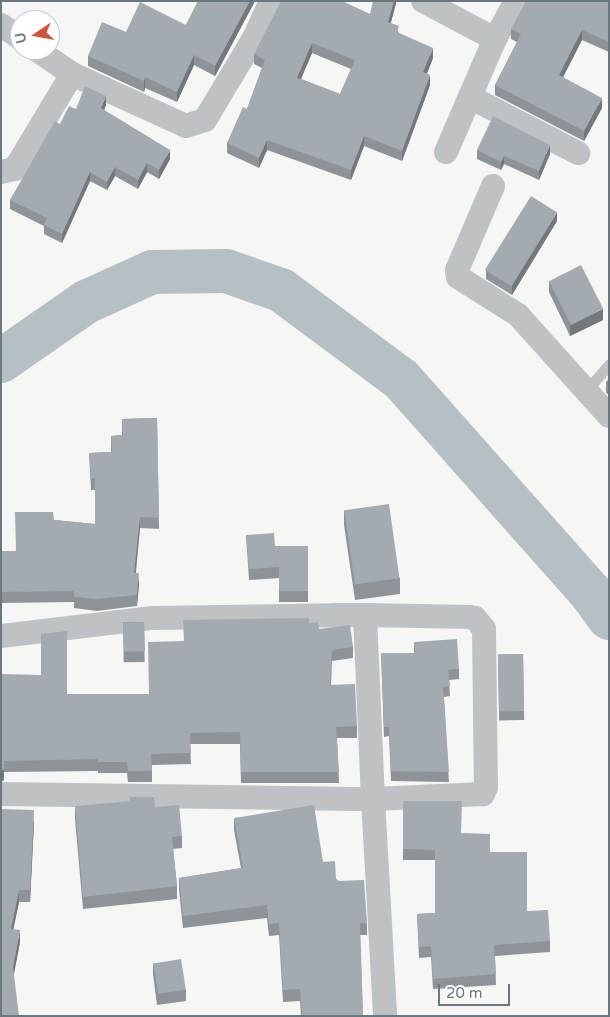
<!DOCTYPE html>
<style>
body{margin:0}
#map{position:relative;width:610px;height:1017px;overflow:hidden;background:#f6f6f4;font-family:"Varela Round",sans-serif}
div>[style]{position:absolute}
[style*='--x']{left:calc(var(--x)*1px);top:calc(var(--y)*1px);width:calc(var(--w)*1px);rotate:calc(var(--a)*1deg)}
.river>*{height:44px;margin:-22px;padding:0 22px;transform-origin:22px;border-radius:22px;background:#b5c0c4}
.lane>*{height:11px;margin:-5.5px;padding:0 5.5px;transform-origin:5.5px;border-radius:5.5px;background:#bec2c5}
.street>*{height:24px;margin:-12px;padding:0 12px;transform-origin:12px;border-radius:12px;background:#bec2c5}
.wall>*{inset:0;background:#8d9397;transform-origin:0 0}
.shaded-wall>*{inset:0;background:#73787b}
.building>*{inset:0;background:#a4abb0;transform-origin:0 0}
span{translate:-50% -50%;white-space:nowrap;text-align:center;line-height:1.15;-webkit-text-stroke:5px #fff;paint-order:stroke}
.frame{position:absolute;inset:0;border:2px solid #697881;pointer-events:none}
.north{position:absolute;left:10px;top:10px;width:50px;height:50px;box-sizing:border-box;background:#fff;border:1px solid #c3c9cd;border-radius:50%;rotate:258deg;font-size:14px;font-weight:700;line-height:20px;text-align:center;color:#697881}
.north::after{content:'';display:block;margin:auto;width:18px;height:22px;background:#cd553e;clip-path:polygon(50% 0,100% 100%,50% 72%,0 100%)}
.scale{position:absolute;left:438px;top:984px;width:72px;height:22px;box-sizing:border-box;border:2px solid #697881;border-top:0;padding-left:6px;font-size:15px;line-height:18px;white-space:nowrap;color:#697881;-webkit-text-stroke:4px #fff;paint-order:stroke}
</style>
<div id="map">
<div class="river">
<i style="--x:1;--y:361;--w:103;--a:-34.8"></i>
<i style="--x:86;--y:302;--w:72;--a:-24.4"></i>
<i style="--x:152;--y:272;--w:74;--a:-0.8"></i>
<i style="--x:226;--y:271;--w:58;--a:19.1"></i>
<i style="--x:281;--y:290;--w:149;--a:36.6"></i>
<i style="--x:401;--y:379;--w:286;--a:48.4"></i>
<i style="--x:591;--y:593;--w:31;--a:54"></i>
</div>
<div class="lane">
<i style="--x:586;--y:391;--w:35;--a:-49"></i>
</div>
<div class="street">
<i style="--x:423;--y:1;--w:81;--a:27.8"></i>
<i style="--x:1;--y:25;--w:23;--a:34"></i>
<i style="--x:37;--y:50;--w:42;--a:34.4"></i>
<i style="--x:470;--y:97;--w:122;--a:27.4"></i>
<i style="--x:446;--y:152;--w:123;--a:-66.6"></i>
<i style="--x:495;--y:39;--w:43;--a:-61.1"></i>
<i style="--x:1;--y:172;--w:14;--a:-12"></i>
<i style="--x:15;--y:169;--w:111;--a:-59"></i>
<i style="--x:72;--y:74;--w:125;--a:24.5"></i>
<i style="--x:186;--y:126;--w:20;--a:-18"></i>
<i style="--x:205;--y:120;--w:96;--a:-59.1"></i>
<i style="--x:254;--y:38;--w:41;--a:-65.3"></i>
<i style="--x:493;--y:186;--w:91;--a:113.2"></i>
<i style="--x:457;--y:270;--w:7;--a:82"></i>
<i style="--x:458;--y:277;--w:71;--a:32.3"></i>
<i style="--x:518;--y:315;--w:136;--a:48"></i>
<i style="--x:1;--y:636;--w:153;--a:-6.8"></i>
<i style="--x:153;--y:618;--w:182;--a:-0.9"></i>
<i style="--x:335;--y:615;--w:30;--a:0"></i>
<i style="--x:365;--y:615;--w:105;--a:1.1"></i>
<i style="--x:470;--y:617;--w:5;--a:11"></i>
<i style="--x:475;--y:618;--w:14;--a:51"></i>
<i style="--x:484;--y:629;--w:158;--a:89.3"></i>
<i style="--x:486;--y:787;--w:8;--a:113"></i>
<i style="--x:483;--y:794;--w:110;--a:177.4"></i>
<i style="--x:373;--y:799;--w:184;--a:-92.5"></i>
<i style="--x:1;--y:794;--w:372;--a:0.8"></i>
<i style="--x:373;--y:799;--w:217;--a:86.8"></i>
</div>
<div class="wall">
<i style="clip-path:polygon(198px 1px,255px 1px,215px 76px,194px 65px,177px 102px,145px 88px,144px 92px,88px 66px,88px 56px,126px 32px,186px 25px)"></i>
<i style="clip-path:polygon(evenodd,396px 1px,391px 23px,399px 33px,433px 58px,427px 74px,430px 85px,402px 161px,364px 146px,351px 180px,267px 150px,259px 168px,227px 153px,227px 143px,247px 109px,262px 68px,254px 64px,254px 54px,370px 14px,396px 1px,312px 53px,351px 69px,340px 94px,301px 79px,312px 53px)"></i>
<i style="clip-path:polygon(609px 1px,609px 52px,582px 40px,563px 77px,602px 108px,584px 141px,495px 95px,495px 85px,517px 42px,511px 39px,511px 29px)"></i>
<i style="clip-path:polygon(106px 105px,104px 110px,170px 159px,159px 179px,147px 172px,138px 189px,115px 176px,107px 190px,90px 181px,62px 243px,44px 234px,44px 226px,10px 209px,10px 200px,60px 124px,76px 109px)"></i>
<i style="clip-path:polygon(477px 150px,550px 154px,539px 180px,504px 164px,501px 170px,477px 159px)"></i>
<i style="clip-path:polygon(557px 221px,512px 295px,486px 279px,486px 270px)"></i>
<i style="clip-path:polygon(549px 281px,603px 320px,570px 336px,549px 292px)"></i>
<i style="clip-path:polygon(609px 379px,609px 395px,606px 393px,606px 382px)"></i>
<i style="clip-path:polygon(157px 418px,159px 529px,140px 528px,136px 573px,139px 584px,137px 606px,97px 611px,74px 608px,74px 602px,1px 603px,1px 551px,15px 551px,54px 520px,95px 524px,95px 490px,91px 490px,89px 453px,111px 452px,111px 436px,122px 435px,122px 419px)"></i>
<i style="clip-path:polygon(344px 510px,400px 578px,400px 594px,355px 600px,344px 525px)"></i>
<i style="clip-path:polygon(246px 535px,275px 546px,308px 546px,308px 602px,279px 602px,279px 578px,249px 580px)"></i>
<i style="left:144px;top:622px;width:40px;height:21px;rotate:89deg"></i>
<i style="clip-path:polygon(309px 623px,319px 629px,353px 647px,353px 658px,332px 661px,331px 685px,357px 726px,357px 738px,337px 738px,339px 783px,241px 783px,240px 744px,190px 744px,191px 764px,152px 765px,152px 782px,128px 782px,127px 773px,98px 773px,98px 771px,4px 772px,4px 780px,1px 674px,67px 694px,149px 694px,183px 641px)"></i>
<i style="clip-path:polygon(414px 642px,459px 669px,459px 679px,449px 680px,450px 696px,444px 697px,449px 782px,391px 781px,389px 736px,384px 737px,381px 653px,414px 653px)"></i>
<i style="left:523px;top:654px;width:66px;height:25px;rotate:89deg"></i>
<i style="clip-path:polygon(403px 801px,461px 833px,490px 852px,527px 911px,550px 941px,550px 952px,495px 956px,496px 985px,433px 989px,431px 957px,419px 958px,417px 914px,435px 913px,435px 860px,403px 860px)"></i>
<i style="clip-path:polygon(75px 806px,155px 807px,182px 836px,182px 848px,173px 849px,177px 886px,177px 899px,83px 909px,75px 819px)"></i>
<i style="clip-path:polygon(1px 809px,34px 822px,30px 902px,19px 902px,13px 929px,20px 942px,14px 974px,1px 1016px)"></i>
<i style="clip-path:polygon(234px 818px,323px 862px,336px 879px,367px 923px,367px 935px,360px 935px,363px 1016px,301px 1016px,300px 1001px,283px 1002px,279px 935px,269px 936px,267px 918px,183px 928px,179px 890px,179px 878px,241px 868px,234px 830px)"></i>
<i style="clip-path:polygon(153px 963px,186px 990px,186px 1001px,157px 1005px,153px 974px)"></i>
</div>
<div class="shaded-wall">
<i style="clip-path:polygon(250px 1px,255px 1px,215px 76px,215px 66px)"></i>
<i style="clip-path:polygon(394px 1px,396px 1px,396px 4px,388px 32px,388px 22px)"></i>
<i style="clip-path:polygon(582px 30px,582px 40px,559px 85px,559px 75px)"></i>
<i style="clip-path:polygon(312px 43px,312px 53px,297px 88px,297px 78px)"></i>
<i style="clip-path:polygon(433px 48px,433px 58px,423px 82px,423px 72px)"></i>
<i style="clip-path:polygon(194px 55px,194px 65px,177px 102px,177px 92px)"></i>
<i style="clip-path:polygon(430px 75px,430px 85px,402px 161px,402px 151px)"></i>
<i style="clip-path:polygon(145px 77px,145px 88px,144px 92px,144px 81px)"></i>
<i style="clip-path:polygon(106px 96px,106px 105px,101px 117px,101px 108px)"></i>
<i style="clip-path:polygon(602px 98px,602px 108px,584px 141px,584px 131px)"></i>
<i style="clip-path:polygon(364px 136px,364px 146px,351px 180px,351px 170px)"></i>
<i style="clip-path:polygon(267px 140px,267px 150px,259px 168px,259px 158px)"></i>
<i style="clip-path:polygon(550px 145px,550px 154px,539px 180px,539px 171px)"></i>
<i style="clip-path:polygon(170px 150px,170px 159px,159px 179px,159px 170px)"></i>
<i style="clip-path:polygon(504px 156px,504px 164px,501px 170px,501px 162px)"></i>
<i style="clip-path:polygon(147px 163px,147px 172px,138px 189px,138px 180px)"></i>
<i style="clip-path:polygon(115px 167px,115px 176px,107px 190px,107px 182px)"></i>
<i style="clip-path:polygon(90px 172px,90px 181px,62px 243px,62px 234px)"></i>
<i style="clip-path:polygon(557px 212px,557px 221px,512px 295px,512px 286px)"></i>
<i style="clip-path:polygon(603px 309px,603px 320px,570px 336px,570px 325px)"></i>
<i style="clip-path:polygon(140px 517px,140px 528px,134px 584px,134px 573px)"></i>
<i style="clip-path:polygon(139px 573px,139px 584px,137px 606px,137px 595px)"></i>
<i style="clip-path:polygon(4px 769px,4px 780px,1px 782px,1px 770px)"></i>
<i style="clip-path:polygon(34px 810px,34px 822px,30px 902px,30px 890px)"></i>
<i style="clip-path:polygon(19px 890px,19px 902px,11px 941px,11px 929px)"></i>
<i style="clip-path:polygon(20px 930px,20px 942px,13px 978px,13px 967px)"></i>
</div>
<div class="building">
<i style="clip-path:polygon(198px 1px,250px 1px,215px 66px,194px 55px,177px 92px,145px 77px,144px 81px,88px 56px,102px 22px,126px 32px,140px 2px,186px 25px)"></i>
<i style="clip-path:polygon(evenodd,281px 1px,342px 1px,370px 14px,373px 1px,394px 1px,388px 22px,399px 26px,397px 32px,433px 48px,423px 72px,430px 75px,402px 151px,364px 136px,351px 170px,267px 140px,259px 158px,227px 143px,243px 107px,247px 109px,265px 60px,254px 54px,281px 1px,312px 43px,355px 60px,340px 94px,297px 78px,312px 43px)"></i>
<i style="clip-path:polygon(526px 1px,609px 1px,609px 42px,582px 30px,559px 75px,602px 98px,584px 131px,495px 85px,521px 34px,511px 29px)"></i>
<i style="clip-path:polygon(85px 86px,106px 96px,101px 108px,170px 150px,159px 170px,147px 163px,138px 180px,115px 167px,107px 182px,90px 172px,62px 234px,44px 225px,47px 218px,10px 200px,55px 121px,60px 124px,69px 106px,76px 109px)"></i>
<i style="clip-path:polygon(493px 116px,550px 145px,539px 171px,504px 156px,501px 162px,477px 150px)"></i>
<i style="left:531px;top:196px;width:31px;height:87px;rotate:32deg"></i>
<i style="left:581px;top:265px;width:49px;height:36px;rotate:63deg"></i>
<i style="clip-path:polygon(157px 418px,159px 518px,140px 517px,134px 573px,139px 573px,137px 595px,97px 599px,74px 597px,74px 591px,1px 592px,1px 551px,16px 551px,15px 512px,53px 512px,54px 520px,95px 524px,95px 478px,91px 479px,89px 453px,112px 452px,111px 436px,123px 435px,122px 419px)"></i>
<i style="left:389px;top:504px;width:75px;height:45px;rotate:82deg"></i>
<i style="clip-path:polygon(274px 533px,275px 546px,308px 546px,308px 591px,279px 591px,279px 567px,249px 569px,246px 535px)"></i>
<i style="clip-path:polygon(309px 618px,309px 623px,318px 622px,319px 629px,350px 625px,353px 647px,332px 650px,330px 685px,355px 684px,357px 726px,336px 727px,339px 772px,241px 772px,240px 732px,190px 733px,191px 753px,151px 754px,152px 771px,128px 771px,127px 762px,98px 762px,98px 759px,4px 761px,4px 769px,1px 770px,1px 674px,41px 675px,41px 634px,67px 631px,67px 694px,149px 694px,148px 642px,184px 641px,183px 620px)"></i>
<i style="left:144px;top:622px;width:29px;height:21px;rotate:88deg"></i>
<i style="clip-path:polygon(457px 639px,459px 669px,448px 670px,450px 686px,443px 687px,449px 772px,391px 771px,389px 727px,384px 727px,381px 653px,415px 653px,414px 642px)"></i>
<i style="left:523px;top:654px;width:57px;height:25px;rotate:89deg"></i>
<i style="clip-path:polygon(130px 797px,154px 797px,155px 807px,179px 805px,182px 836px,172px 837px,177px 886px,83px 897px,75px 806px,130px 801px)"></i>
<i style="clip-path:polygon(403px 801px,462px 801px,461px 833px,490px 834px,490px 852px,527px 852px,527px 911px,548px 910px,550px 941px,494px 945px,496px 974px,433px 979px,431px 946px,419px 947px,417px 914px,435px 913px,435px 850px,403px 849px)"></i>
<i style="clip-path:polygon(314px 805px,323px 862px,335px 861px,336px 879px,339px 881px,364px 880px,367px 923px,360px 923px,363px 1016px,302px 1016px,300px 989px,283px 990px,279px 923px,269px 924px,267px 905px,183px 916px,179px 878px,243px 868px,234px 818px)"></i>
<i style="clip-path:polygon(1px 809px,34px 810px,30px 890px,19px 890px,11px 929px,20px 930px,13px 967px,19px 1016px,1px 1016px)"></i>
<i style="left:181px;top:959px;width:31px;height:28px;rotate:81deg"></i>
</div>
<div class="frame"></div>
<div class="north">U</div>
<div class="scale">20 m</div>
</div>
